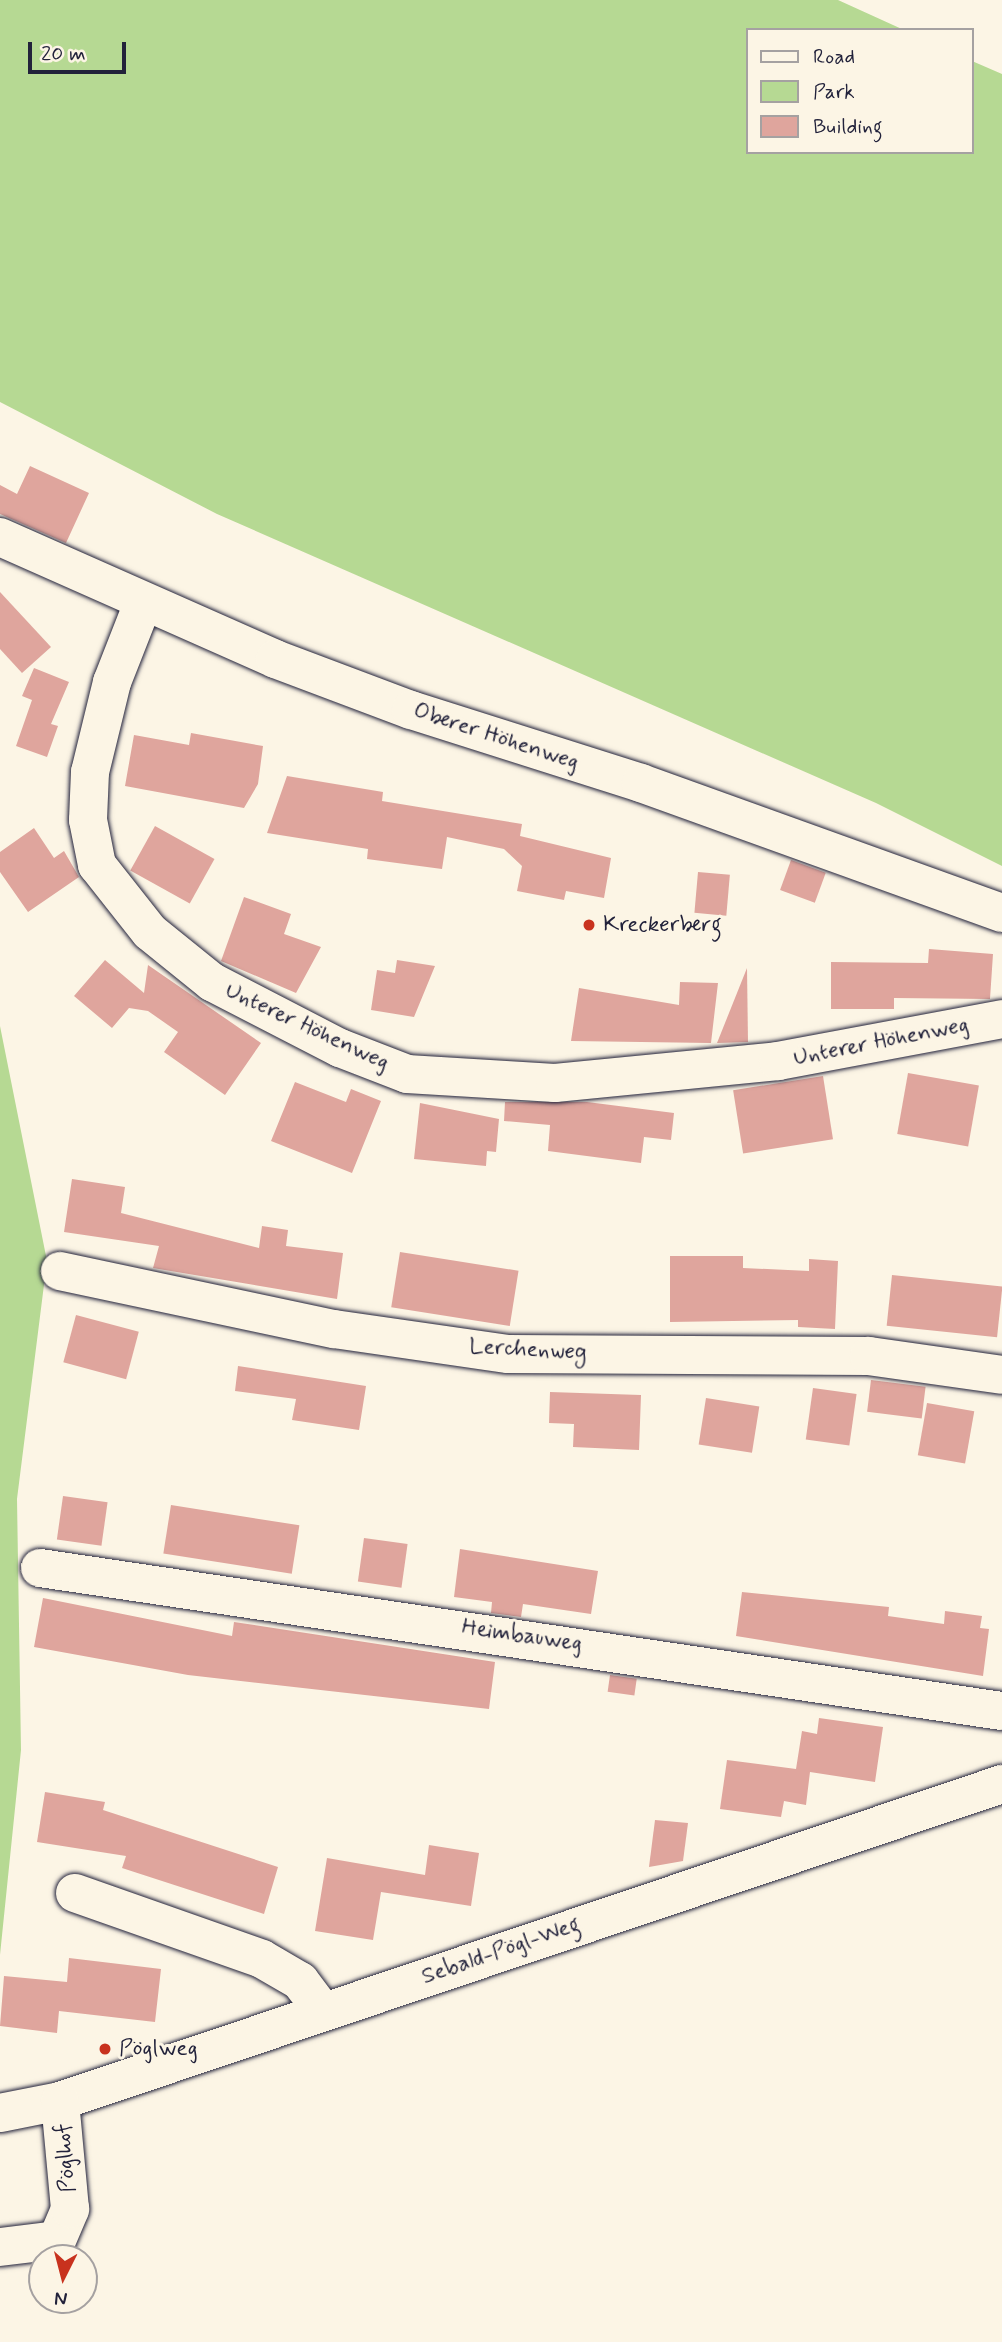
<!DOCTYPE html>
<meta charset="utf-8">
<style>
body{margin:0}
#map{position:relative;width:1002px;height:2342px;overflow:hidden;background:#fcf5e5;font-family:Mynerve,sans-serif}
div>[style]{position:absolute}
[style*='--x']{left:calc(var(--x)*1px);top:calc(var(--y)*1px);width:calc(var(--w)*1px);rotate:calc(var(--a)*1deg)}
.green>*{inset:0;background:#b6d993}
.building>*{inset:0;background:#dfa59d;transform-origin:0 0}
.roads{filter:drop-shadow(0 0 2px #22223b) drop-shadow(0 0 2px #22223b)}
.minor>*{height:38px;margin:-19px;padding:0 19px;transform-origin:19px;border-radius:19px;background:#fcf5e5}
.dots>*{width:19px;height:19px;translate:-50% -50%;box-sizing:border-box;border:4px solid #fcf5e5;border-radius:50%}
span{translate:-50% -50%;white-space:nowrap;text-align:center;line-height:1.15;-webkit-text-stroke:6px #fcf5e5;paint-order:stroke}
.street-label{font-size:23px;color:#22223b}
.poi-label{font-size:23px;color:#22223b}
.left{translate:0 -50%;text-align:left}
.legend{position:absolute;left:746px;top:28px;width:228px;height:126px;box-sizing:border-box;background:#fcf5e5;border:2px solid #a5a1a1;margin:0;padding:9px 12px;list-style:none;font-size:21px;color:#22223b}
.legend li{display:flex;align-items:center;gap:14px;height:35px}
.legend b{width:35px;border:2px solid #a5a1a1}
.north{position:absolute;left:28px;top:2244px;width:70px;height:70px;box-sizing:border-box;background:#fcf5e5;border:2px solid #a5a1a1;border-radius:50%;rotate:186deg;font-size:19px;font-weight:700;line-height:28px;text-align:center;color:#22223b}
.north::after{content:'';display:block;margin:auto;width:24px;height:32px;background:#c8321e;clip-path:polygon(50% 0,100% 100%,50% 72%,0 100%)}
.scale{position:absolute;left:28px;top:42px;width:98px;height:32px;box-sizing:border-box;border:4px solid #22223b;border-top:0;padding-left:9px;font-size:21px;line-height:24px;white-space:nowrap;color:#22223b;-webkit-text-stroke:5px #fcf5e5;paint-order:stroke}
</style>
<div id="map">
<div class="green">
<i style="clip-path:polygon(0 0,838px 0,904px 30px,748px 30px,748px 152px,972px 152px,972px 61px,1002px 74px,1002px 866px,876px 803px,217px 514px,0 402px)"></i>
<i style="clip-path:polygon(0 1026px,47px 1261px,17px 1499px,21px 1750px,0 1955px)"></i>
</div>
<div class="building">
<i style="clip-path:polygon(30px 466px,89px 493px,66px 543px,0 514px,0 485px,17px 494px)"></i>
<i style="clip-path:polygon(0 592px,51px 647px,22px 673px,0 649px)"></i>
<i style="clip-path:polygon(34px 668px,69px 682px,51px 724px,58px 726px,47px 757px,16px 746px,32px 700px,22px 696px)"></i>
<i style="clip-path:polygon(191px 733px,263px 746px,258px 784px,244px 808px,125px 786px,134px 735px,189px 745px)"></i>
<i style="clip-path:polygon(287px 776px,383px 792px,382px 801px,522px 824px,520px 836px,611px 858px,604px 898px,566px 891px,564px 900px,517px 891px,522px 866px,504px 849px,447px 837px,442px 869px,367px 859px,368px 849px,267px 833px)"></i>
<i style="left:155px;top:826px;width:68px;height:51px;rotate:29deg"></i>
<i style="clip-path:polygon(34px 828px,54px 858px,64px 851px,79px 877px,28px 912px,0 872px,0 852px)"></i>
<i style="left:791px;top:860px;width:37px;height:32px;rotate:20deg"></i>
<i style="left:698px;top:872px;width:32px;height:41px;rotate:5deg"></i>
<i style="clip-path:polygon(244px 897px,291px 914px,284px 934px,321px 947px,296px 993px,221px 961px)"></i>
<i style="clip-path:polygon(929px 949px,993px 954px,990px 999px,894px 998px,894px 1009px,831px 1009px,831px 962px,928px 963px)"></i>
<i style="clip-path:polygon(105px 960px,144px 993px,148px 965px,261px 1043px,225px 1095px,164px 1052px,178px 1032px,148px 1011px,129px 1008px,112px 1028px,74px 996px)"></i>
<i style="clip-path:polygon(397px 960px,435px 966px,414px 1017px,371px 1010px,377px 970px,395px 973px)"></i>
<i style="clip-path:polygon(747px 968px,748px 1042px,717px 1043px)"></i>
<i style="clip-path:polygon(680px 982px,718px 983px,711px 1043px,571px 1041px,579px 988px,679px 1005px)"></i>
<i style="left:908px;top:1073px;width:72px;height:62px;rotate:10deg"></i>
<i style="left:823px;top:1076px;width:64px;height:91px;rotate:81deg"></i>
<i style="clip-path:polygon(295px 1082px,346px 1102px,351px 1089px,381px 1101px,352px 1173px,271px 1141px)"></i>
<i style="clip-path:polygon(505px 1102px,587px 1102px,674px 1113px,671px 1140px,644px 1137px,641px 1163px,548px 1151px,550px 1125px,504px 1121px)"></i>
<i style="clip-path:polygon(420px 1103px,499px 1119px,496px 1152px,487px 1151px,486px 1166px,414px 1159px)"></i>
<i style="clip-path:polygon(72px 1179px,125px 1187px,121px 1213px,259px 1248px,262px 1226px,288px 1230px,286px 1246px,343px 1253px,337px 1299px,153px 1268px,159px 1246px,64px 1232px)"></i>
<i style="left:400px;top:1252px;width:120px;height:56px;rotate:9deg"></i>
<i style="clip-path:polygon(670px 1256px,743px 1256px,743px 1268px,809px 1271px,809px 1259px,838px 1261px,835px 1329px,798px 1327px,798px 1320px,670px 1322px)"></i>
<i style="left:892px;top:1275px;width:111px;height:51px;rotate:6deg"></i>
<i style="left:76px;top:1315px;width:65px;height:49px;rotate:15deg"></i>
<i style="clip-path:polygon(238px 1366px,366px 1386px,359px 1430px,292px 1420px,296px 1399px,235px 1391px)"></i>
<i style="left:871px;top:1380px;width:55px;height:32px;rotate:7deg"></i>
<i style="left:813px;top:1388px;width:44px;height:52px;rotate:8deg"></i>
<i style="clip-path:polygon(550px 1392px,641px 1395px,639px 1450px,573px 1447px,574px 1424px,549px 1423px)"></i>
<i style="left:706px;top:1398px;width:54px;height:47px;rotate:9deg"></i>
<i style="left:927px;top:1403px;width:48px;height:53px;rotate:10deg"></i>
<i style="left:63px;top:1496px;width:45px;height:44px;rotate:8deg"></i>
<i style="left:171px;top:1505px;width:130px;height:49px;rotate:9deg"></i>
<i style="left:364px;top:1538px;width:44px;height:44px;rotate:8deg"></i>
<i style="clip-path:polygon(460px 1549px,598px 1571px,591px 1614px,523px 1604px,521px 1617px,491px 1613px,492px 1602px,454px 1597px)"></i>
<i style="clip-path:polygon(742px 1592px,889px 1607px,888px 1616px,944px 1624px,945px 1611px,982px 1616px,980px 1628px,989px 1629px,983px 1676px,736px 1636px)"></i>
<i style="clip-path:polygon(43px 1598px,232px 1636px,234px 1622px,495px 1662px,489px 1709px,188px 1675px,34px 1647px)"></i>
<i style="left:610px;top:1675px;width:27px;height:17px;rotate:8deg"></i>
<i style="clip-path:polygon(819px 1718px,883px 1727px,875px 1782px,810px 1772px,806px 1805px,784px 1801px,781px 1817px,720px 1809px,727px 1760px,796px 1769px,802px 1731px,817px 1734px)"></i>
<i style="clip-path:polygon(45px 1792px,105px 1802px,103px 1810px,278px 1867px,264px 1914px,122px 1868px,126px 1856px,37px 1842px)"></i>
<i style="clip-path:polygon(655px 1820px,688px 1823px,683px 1861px,649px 1867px)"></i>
<i style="clip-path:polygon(429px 1845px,479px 1853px,471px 1906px,381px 1892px,373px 1940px,315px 1931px,327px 1858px,425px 1875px)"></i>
<i style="clip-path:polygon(69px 1958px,161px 1969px,155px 2022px,59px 2011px,57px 2033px,0 2026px,4px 1976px,67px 1982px)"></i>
</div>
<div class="roads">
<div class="minor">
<i style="--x:0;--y:537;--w:301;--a:23.9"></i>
<i style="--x:275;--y:659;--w:145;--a:20.6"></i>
<i style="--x:411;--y:710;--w:241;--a:17.6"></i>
<i style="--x:641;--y:783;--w:384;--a:19.8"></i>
<i style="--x:143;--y:603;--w:85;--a:111.4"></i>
<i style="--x:112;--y:682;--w:93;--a:103.7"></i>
<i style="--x:90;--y:772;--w:48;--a:92.4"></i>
<i style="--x:88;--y:820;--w:46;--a:78.7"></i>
<i style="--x:97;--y:865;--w:85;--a:51.7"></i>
<i style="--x:150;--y:932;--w:80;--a:38.9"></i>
<i style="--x:212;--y:982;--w:144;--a:27.3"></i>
<i style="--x:340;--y:1048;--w:72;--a:21.2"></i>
<i style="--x:407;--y:1074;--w:148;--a:3.5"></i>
<i style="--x:555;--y:1083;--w:224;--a:-5.6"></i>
<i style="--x:778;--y:1061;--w:228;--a:-10.6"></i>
<i style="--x:60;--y:1271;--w:280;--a:12"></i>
<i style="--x:334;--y:1329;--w:176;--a:8.2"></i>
<i style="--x:508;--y:1354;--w:361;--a:0.3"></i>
<i style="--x:869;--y:1356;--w:134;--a:8.1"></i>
<i style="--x:40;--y:1568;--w:973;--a:8.46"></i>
<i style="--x:75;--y:1893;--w:198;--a:19.4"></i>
<i style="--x:262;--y:1959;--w:44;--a:30.1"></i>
<i style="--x:300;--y:1981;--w:38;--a:53"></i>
<i style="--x:0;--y:2113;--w:61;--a:-11.3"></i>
<i style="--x:60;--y:2101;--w:994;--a:-18.6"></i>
<i style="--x:0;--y:2247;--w:57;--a:-7"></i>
<i style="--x:57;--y:2240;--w:34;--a:-67"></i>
<i style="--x:70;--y:2209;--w:108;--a:-95.3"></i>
</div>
</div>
<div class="dots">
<i style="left:589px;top:925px;background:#c8321e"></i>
<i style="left:105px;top:2049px;background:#c8321e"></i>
</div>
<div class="street-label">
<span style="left:496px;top:737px;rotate:18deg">Oberer Höhenweg</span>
<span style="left:307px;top:1027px;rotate:25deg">Unterer Höhenweg</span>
<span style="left:881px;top:1042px;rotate:-11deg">Unterer Höhenweg</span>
<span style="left:528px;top:1350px;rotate:3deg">Lerchenweg</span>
<span style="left:522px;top:1636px;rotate:8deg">Heimbauweg</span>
<span style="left:501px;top:1951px;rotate:-19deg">Sebald-Pögl-Weg</span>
<span style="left:66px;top:2158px;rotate:-95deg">Pöglhof</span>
</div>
<div class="poi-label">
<span class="left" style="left:603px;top:925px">Kreckerberg</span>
<span class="left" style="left:119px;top:2049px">Pöglweg</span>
</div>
<ul class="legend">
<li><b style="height:9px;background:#fcf5e5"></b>Road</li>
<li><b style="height:19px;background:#b6d993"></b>Park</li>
<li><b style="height:19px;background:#dfa59d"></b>Building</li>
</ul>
<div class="north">N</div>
<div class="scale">20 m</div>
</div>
